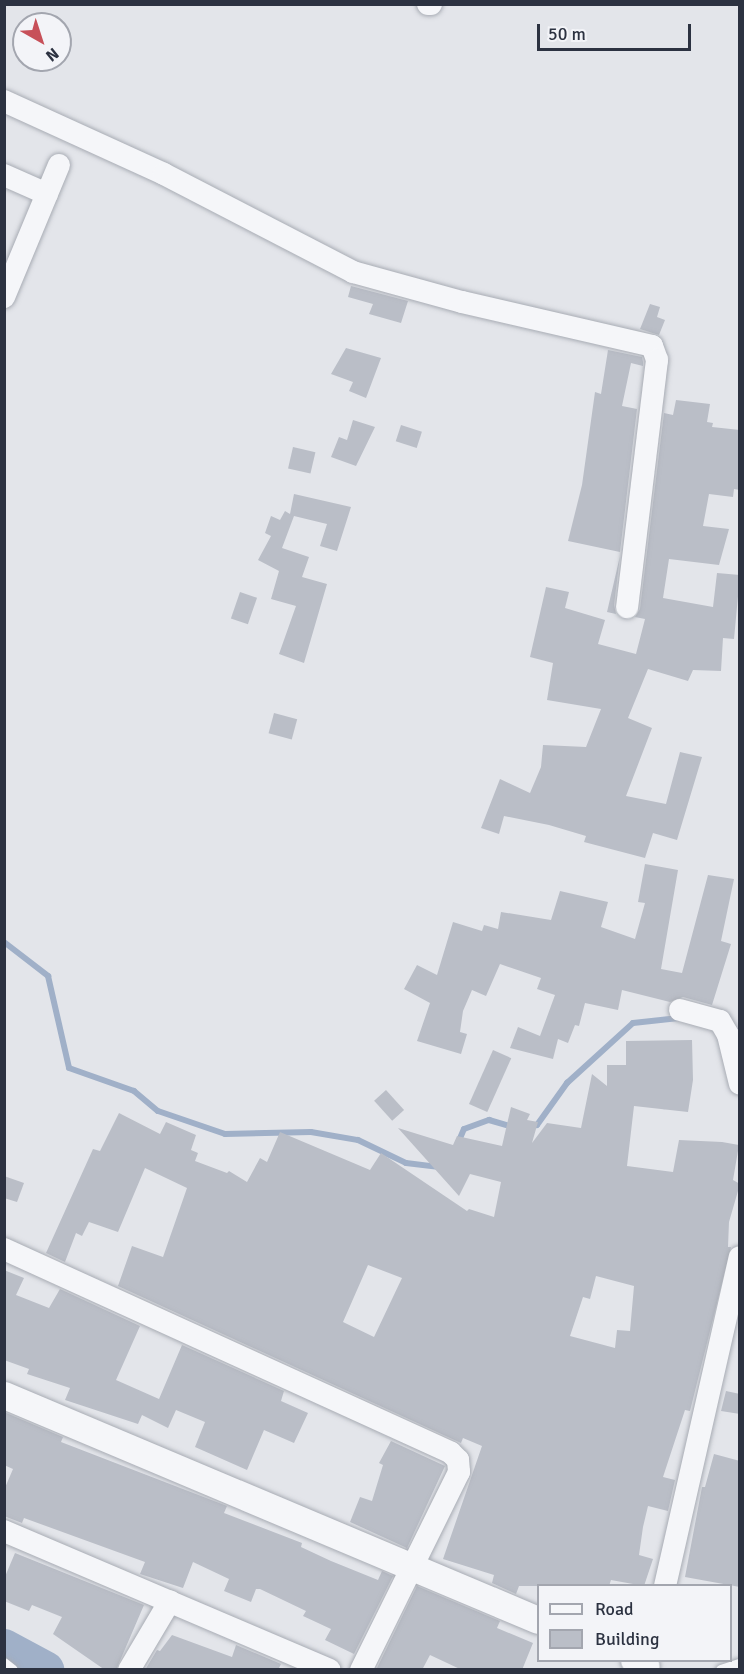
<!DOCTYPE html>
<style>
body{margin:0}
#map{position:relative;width:744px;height:1674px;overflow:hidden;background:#e3e5ea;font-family:Signika,sans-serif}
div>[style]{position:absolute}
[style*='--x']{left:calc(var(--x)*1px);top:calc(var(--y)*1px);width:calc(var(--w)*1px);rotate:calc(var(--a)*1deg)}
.stream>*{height:6px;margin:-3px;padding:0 3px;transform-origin:3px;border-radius:3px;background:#a0b0c8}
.river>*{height:38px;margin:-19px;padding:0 19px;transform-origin:19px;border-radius:19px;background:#a0b0c8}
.building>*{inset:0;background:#babec7;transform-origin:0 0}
.roads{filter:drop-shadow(0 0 2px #a8acb4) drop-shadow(0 0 2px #a8acb4)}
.service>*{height:10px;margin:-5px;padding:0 5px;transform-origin:5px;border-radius:5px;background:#f5f6f9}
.minor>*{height:22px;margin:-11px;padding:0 11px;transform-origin:11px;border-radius:11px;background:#f5f6f9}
.tertiary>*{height:27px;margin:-13.5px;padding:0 13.5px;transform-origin:13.5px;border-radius:13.5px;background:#f5f6f9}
span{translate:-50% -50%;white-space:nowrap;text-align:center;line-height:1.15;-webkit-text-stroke:5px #f3f4f8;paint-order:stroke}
.frame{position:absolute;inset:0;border:6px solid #2c3241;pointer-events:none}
.legend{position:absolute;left:537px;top:1584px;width:195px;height:78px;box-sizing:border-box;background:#f3f4f8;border:2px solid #a3a6af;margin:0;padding:8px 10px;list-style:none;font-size:18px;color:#2c3241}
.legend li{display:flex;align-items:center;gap:12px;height:30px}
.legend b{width:30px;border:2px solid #a3a6af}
.north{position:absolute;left:12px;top:12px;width:60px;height:60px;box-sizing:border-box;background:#f3f4f8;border:2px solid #a3a6af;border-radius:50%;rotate:141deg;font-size:16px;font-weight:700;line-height:24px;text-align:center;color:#2c3241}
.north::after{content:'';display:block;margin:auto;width:21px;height:27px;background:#c75059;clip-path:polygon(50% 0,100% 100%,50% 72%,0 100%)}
.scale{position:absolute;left:537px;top:24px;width:154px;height:27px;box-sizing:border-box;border:3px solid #2c3241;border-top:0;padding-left:8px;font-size:18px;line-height:21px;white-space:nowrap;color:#2c3241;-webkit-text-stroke:4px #f3f4f8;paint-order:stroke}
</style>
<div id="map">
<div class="stream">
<i style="--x:4;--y:942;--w:56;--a:37.7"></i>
<i style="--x:48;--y:976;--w:94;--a:77.1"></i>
<i style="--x:69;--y:1068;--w:69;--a:19.5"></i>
<i style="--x:134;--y:1091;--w:31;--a:40"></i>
<i style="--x:158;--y:1111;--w:71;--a:18.9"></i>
<i style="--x:225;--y:1134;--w:86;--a:-1.3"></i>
<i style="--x:311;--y:1132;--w:48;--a:9.7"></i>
<i style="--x:358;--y:1140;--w:53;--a:25.6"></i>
<i style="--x:406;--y:1163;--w:34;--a:7"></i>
<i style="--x:530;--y:1126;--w:7;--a:-8"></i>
<i style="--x:537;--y:1125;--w:52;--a:-54.5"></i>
<i style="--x:567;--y:1083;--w:89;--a:-42.3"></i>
<i style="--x:633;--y:1023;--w:46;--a:-6.2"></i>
<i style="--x:458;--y:1143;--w:15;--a:-67"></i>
<i style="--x:464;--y:1129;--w:27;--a:-20"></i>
<i style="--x:489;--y:1120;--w:26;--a:16"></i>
</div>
<div class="river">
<i style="--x:4;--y:1648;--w:47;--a:28.2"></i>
</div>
<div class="building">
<i style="clip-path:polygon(351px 286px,408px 301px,401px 323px,369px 314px,373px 304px,348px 297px)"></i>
<i style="clip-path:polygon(650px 304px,660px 307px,657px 317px,665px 320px,659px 335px,640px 329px)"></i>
<i style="clip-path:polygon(346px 348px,381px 358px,366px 398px,349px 391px,353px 382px,331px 374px)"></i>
<i style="clip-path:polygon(608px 350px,642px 357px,643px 362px,643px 366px,631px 363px,622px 406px,637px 409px,620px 552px,568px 541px,582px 485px,595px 392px,601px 394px)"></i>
<i style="clip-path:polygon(676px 400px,710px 404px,707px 422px,713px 423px,712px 427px,740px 430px,740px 490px,734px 489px,733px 497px,709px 494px,703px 526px,729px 529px,719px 565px,669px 559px,663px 598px,713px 607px,717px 573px,740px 575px,734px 639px,723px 638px,721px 671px,693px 670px,688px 681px,648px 669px,628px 718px,652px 728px,626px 796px,666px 804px,680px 752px,702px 757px,677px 840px,653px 833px,645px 858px,584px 842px,586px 836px,549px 825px,504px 816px,499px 834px,481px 828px,500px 779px,530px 793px,541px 767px,543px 745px,586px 747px,601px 709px,547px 700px,553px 663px,530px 657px,546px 587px,569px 592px,565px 608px,605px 620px,598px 644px,636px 654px,645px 619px,635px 617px,640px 609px,664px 413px,673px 415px)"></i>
<i style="clip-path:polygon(353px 420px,375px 427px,356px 466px,331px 457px,339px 437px,347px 440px)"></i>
<i style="left:401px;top:425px;width:22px;height:17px;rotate:18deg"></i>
<i style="left:293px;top:447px;width:23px;height:22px;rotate:13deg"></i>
<i style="clip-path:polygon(294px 494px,351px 507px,337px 551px,320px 546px,327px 524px,294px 516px,282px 548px,309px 557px,302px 577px,327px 584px,304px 663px,279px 654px,296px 606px,271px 599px,279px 571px,258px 560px,271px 536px,265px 533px,271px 516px,280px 520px,285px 511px,290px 514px)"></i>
<i style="clip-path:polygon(620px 556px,614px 605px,616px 614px,607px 612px)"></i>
<i style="left:240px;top:592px;width:18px;height:28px;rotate:19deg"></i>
<i style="left:274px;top:713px;width:24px;height:21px;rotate:15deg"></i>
<i style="clip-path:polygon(645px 864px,678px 870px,661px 969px,682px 973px,708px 875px,734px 879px,721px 941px,731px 944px,712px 1005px,683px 997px,670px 1002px,622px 990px,618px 1010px,585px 1003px,579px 1026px,575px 1025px,568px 1043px,558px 1039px,553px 1059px,510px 1048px,518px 1027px,540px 1036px,555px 995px,537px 989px,541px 978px,500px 964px,486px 996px,472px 990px,463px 1011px,460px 1032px,467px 1034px,461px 1054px,417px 1041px,430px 1003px,404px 989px,417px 965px,437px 975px,453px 922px,482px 931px,484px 925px,498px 929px,501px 912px,551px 920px,560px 891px,608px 902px,601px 927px,635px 939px,645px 903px,638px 902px)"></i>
<i style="clip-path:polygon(evenodd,692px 1040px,693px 1080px,688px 1112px,634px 1106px,627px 1166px,673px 1172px,679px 1140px,722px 1142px,739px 1145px,733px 1180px,740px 1184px,729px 1222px,728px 1247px,731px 1247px,690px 1411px,685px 1410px,663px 1477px,675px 1480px,668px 1511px,648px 1506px,643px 1527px,639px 1555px,653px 1559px,644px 1586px,611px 1580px,609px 1586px,519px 1586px,516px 1594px,492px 1583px,494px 1575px,443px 1559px,482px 1446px,463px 1438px,461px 1443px,118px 1286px,132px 1246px,163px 1257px,187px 1188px,145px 1168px,118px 1232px,89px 1222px,82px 1236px,76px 1233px,65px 1262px,46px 1253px,93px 1149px,100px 1151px,119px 1113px,160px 1134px,166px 1122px,196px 1135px,191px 1150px,198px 1153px,195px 1161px,227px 1173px,229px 1171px,247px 1182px,260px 1158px,267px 1162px,280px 1132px,370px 1170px,381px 1153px,467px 1211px,469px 1209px,494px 1217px,501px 1182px,470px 1174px,459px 1196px,398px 1128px,453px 1145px,457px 1136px,502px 1146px,511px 1107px,530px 1114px,527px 1120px,538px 1122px,532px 1143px,547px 1123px,581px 1128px,592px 1074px,607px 1086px,607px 1065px,626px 1065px,626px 1041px,692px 1040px,368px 1265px,402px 1278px,374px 1337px,343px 1322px,368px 1265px,692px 1040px,596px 1276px,634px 1286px,630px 1331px,617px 1330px,615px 1348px,570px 1336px,583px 1297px,590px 1299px,596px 1276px)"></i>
<i style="left:493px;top:1050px;width:20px;height:59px;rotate:24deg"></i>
<i style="left:386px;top:1090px;width:27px;height:16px;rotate:48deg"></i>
<i style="clip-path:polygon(4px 1176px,24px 1183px,17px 1202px,4px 1198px)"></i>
<i style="clip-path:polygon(4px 1270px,24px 1278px,16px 1295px,49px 1308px,60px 1289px,140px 1326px,116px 1380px,159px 1399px,182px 1345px,284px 1391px,281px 1401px,308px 1413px,294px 1443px,264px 1430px,247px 1470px,195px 1447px,205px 1422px,176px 1410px,168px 1428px,142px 1415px,138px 1424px,65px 1400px,70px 1388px,27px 1374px,29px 1369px,4px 1360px)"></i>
<i style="clip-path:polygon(726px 1391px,740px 1394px,740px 1414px,721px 1411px)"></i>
<i style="clip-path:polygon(4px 1412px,63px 1437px,61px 1442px,227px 1506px,224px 1513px,302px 1543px,301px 1547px,331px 1561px,378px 1580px,382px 1571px,393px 1576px,354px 1654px,325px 1640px,331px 1629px,303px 1616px,306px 1611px,260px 1589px,256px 1589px,251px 1602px,224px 1591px,229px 1579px,193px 1562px,183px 1588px,140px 1574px,145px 1562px,24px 1518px,22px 1523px,4px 1516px,4px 1490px,13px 1469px,4px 1465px)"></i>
<i style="clip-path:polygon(391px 1441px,445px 1466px,407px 1548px,350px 1522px,360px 1497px,372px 1501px,383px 1465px,379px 1463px)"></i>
<i style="clip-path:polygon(714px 1454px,740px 1461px,740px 1587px,685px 1577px,702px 1487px,705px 1487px)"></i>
<i style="clip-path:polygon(15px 1553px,144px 1605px,116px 1670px,105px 1670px,53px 1634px,62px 1617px,32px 1605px,29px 1611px,4px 1601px,4px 1579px)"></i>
<i style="clip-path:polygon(417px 1586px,500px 1621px,497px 1628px,533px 1643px,522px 1670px,462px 1670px,430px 1655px,422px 1670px,376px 1670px)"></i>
<i style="clip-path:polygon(172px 1635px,232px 1657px,236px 1645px,281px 1664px,278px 1670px,145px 1670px,157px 1650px,160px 1651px)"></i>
</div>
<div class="roads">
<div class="service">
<i style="--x:4;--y:1663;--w:11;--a:38"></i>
<i style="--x:721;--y:1670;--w:20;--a:-18"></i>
</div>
<div class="minor">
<i style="--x:428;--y:4;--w:3;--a:0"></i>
<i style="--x:4;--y:101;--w:176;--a:24.5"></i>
<i style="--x:164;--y:174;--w:213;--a:27.4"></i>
<i style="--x:353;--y:272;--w:113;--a:15.4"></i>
<i style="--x:462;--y:302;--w:195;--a:13"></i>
<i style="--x:652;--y:346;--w:15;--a:70"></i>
<i style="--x:657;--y:360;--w:249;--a:96.9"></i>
<i style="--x:4;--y:175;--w:47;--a:23.8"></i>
<i style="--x:4;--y:297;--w:143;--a:-67.4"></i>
<i style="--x:680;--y:1010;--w:41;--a:15.4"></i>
<i style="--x:720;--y:1021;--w:16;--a:60"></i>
<i style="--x:728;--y:1035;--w:50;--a:76.2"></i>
<i style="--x:4;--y:1249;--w:491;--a:24.5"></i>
<i style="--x:451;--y:1453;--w:10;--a:45"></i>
<i style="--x:458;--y:1460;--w:12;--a:85"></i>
<i style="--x:459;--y:1472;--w:221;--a:116.3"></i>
<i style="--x:4;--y:1531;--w:354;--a:23.1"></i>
<i style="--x:665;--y:1586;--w:337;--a:-77.2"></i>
<i style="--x:129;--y:1670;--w:80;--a:-59.3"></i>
</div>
<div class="tertiary">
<i style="--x:4;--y:1395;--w:579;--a:22.85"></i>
<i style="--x:634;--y:1660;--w:13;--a:27"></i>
</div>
</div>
<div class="frame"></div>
<ul class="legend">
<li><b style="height:8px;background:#f5f6f9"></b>Road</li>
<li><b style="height:16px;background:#babec7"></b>Building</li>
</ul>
<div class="north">N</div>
<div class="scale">50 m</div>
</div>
